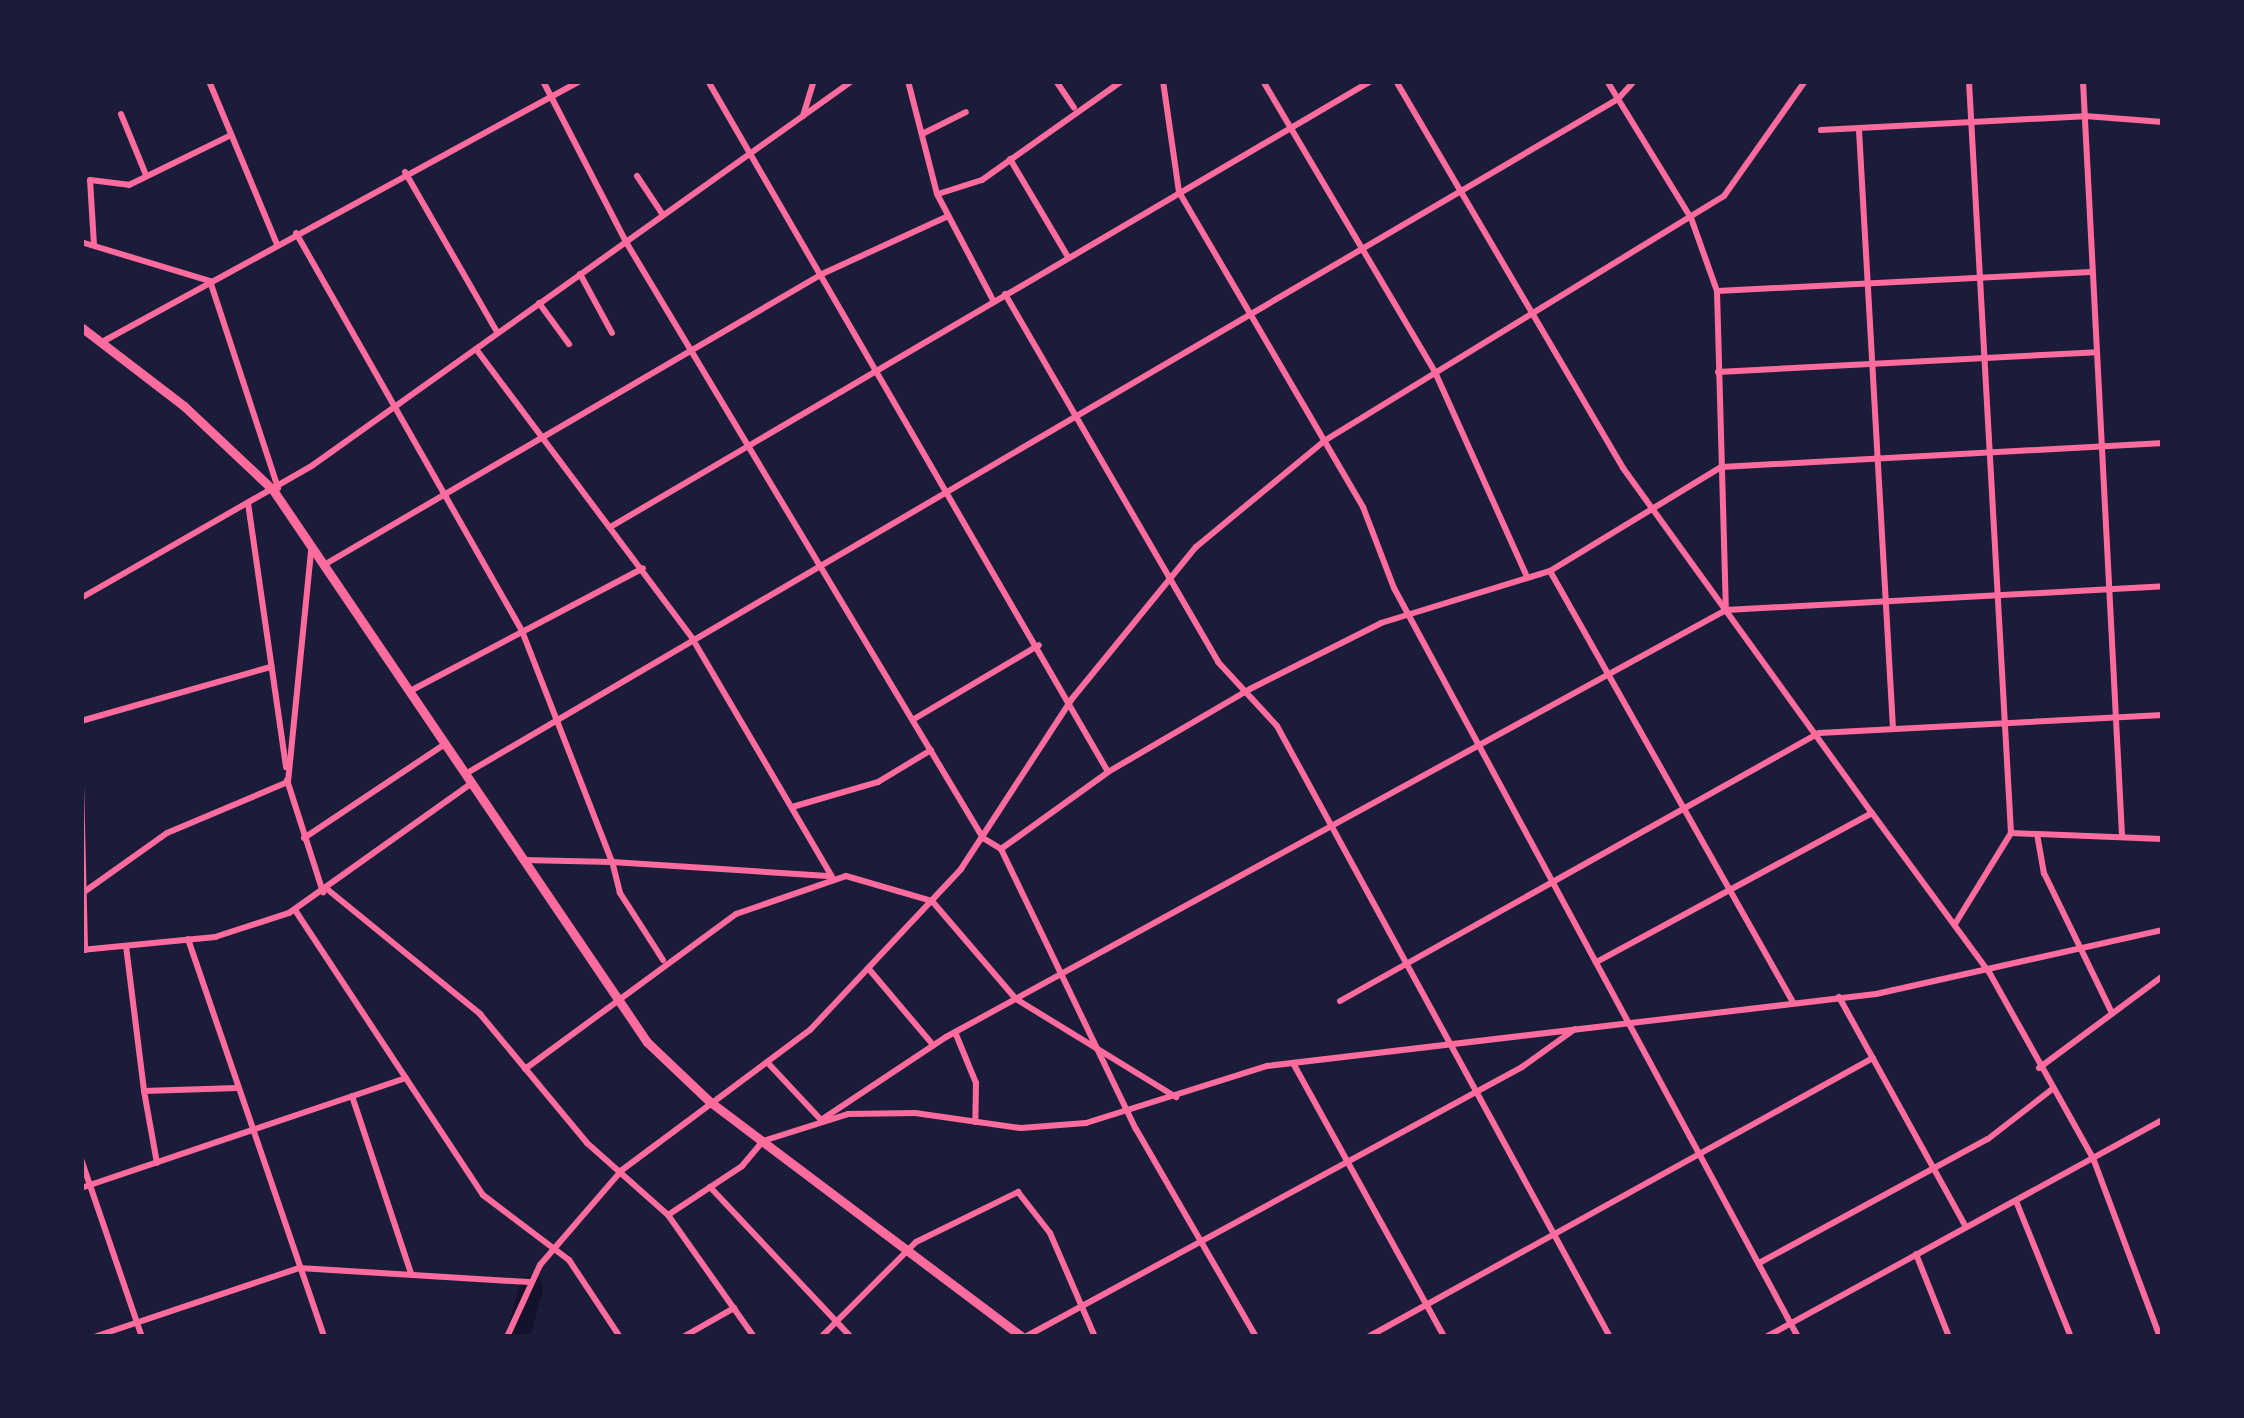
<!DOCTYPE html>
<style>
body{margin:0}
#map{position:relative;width:2244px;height:1418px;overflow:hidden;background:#1b1b3a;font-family:Commissioner,sans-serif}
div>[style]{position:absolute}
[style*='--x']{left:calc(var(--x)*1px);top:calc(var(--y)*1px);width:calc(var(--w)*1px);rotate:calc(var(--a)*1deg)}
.river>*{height:24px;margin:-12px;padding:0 12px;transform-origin:12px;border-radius:12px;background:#12122b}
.minor>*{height:6px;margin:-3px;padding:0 3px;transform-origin:3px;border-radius:3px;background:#ff6b9d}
.primary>*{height:9px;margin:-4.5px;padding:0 4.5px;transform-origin:4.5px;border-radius:4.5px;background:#ff6b9d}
span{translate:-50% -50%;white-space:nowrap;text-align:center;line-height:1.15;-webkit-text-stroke:9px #1b1b3a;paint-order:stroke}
.frame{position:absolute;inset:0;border:84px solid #1b1b3a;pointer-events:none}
</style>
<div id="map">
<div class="river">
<i style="--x:518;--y:1337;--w:51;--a:-75.1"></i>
</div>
<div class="minor">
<i style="--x:209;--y:81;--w:177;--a:67.4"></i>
<i style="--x:543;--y:81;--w:181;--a:62.7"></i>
<i style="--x:626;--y:242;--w:695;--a:59.08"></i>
<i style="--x:983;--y:838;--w:21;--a:31"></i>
<i style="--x:1001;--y:849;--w:132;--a:-35.7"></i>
<i style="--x:1108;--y:772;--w:164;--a:-30.3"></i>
<i style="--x:1250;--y:689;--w:147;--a:-26.7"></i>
<i style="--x:1381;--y:623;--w:177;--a:-17.1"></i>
<i style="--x:1550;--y:571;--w:200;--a:-31.3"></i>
<i style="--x:1721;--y:467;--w:443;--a:-3.1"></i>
<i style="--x:708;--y:81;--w:798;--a:59.93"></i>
<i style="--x:908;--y:81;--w:117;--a:75.6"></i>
<i style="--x:937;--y:194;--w:122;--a:62.2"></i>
<i style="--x:1056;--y:81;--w:32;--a:56"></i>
<i style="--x:1163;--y:81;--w:112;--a:81.8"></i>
<i style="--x:1179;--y:192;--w:365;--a:59.7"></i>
<i style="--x:1363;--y:507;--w:87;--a:69.1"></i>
<i style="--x:1394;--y:588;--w:851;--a:61.66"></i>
<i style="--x:1263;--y:81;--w:338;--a:59.4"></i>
<i style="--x:1435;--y:372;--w:225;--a:65.8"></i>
<i style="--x:1396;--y:81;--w:449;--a:59.6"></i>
<i style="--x:1623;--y:468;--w:425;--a:54.2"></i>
<i style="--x:1872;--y:813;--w:314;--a:151.6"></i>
<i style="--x:1607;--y:81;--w:161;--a:58.5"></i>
<i style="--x:1691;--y:218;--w:77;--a:70.4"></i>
<i style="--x:1717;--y:291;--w:315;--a:88.4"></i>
<i style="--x:2083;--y:81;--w:756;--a:87.04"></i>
<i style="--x:121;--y:114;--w:66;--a:67.7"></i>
<i style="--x:803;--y:116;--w:37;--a:-73"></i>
<i style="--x:1821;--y:130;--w:264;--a:-3"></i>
<i style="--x:2085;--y:116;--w:78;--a:4.4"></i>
<i style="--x:1859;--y:130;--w:600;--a:86.75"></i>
<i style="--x:922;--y:134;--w:49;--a:-26.6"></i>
<i style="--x:1010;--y:159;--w:114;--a:59.4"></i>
<i style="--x:405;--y:172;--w:185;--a:60.1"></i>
<i style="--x:637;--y:176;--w:47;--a:56.3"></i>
<i style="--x:938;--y:194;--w:46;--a:-17.7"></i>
<i style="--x:982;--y:180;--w:171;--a:-35.3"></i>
<i style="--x:296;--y:233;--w:458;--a:60.4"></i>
<i style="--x:522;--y:631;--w:248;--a:68.7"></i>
<i style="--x:612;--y:862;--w:88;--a:-178.7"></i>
<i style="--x:81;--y:242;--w:135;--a:16.8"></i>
<i style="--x:210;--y:281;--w:218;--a:71.8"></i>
<i style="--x:94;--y:245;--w:65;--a:-93.5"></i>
<i style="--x:90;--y:180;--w:39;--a:7"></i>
<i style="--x:129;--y:185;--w:114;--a:-26.1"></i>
<i style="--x:580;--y:274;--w:67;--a:61.5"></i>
<i style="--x:1717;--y:291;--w:374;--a:-2.9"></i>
<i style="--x:1005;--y:294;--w:425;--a:59.9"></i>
<i style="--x:1218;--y:662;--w:87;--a:47.3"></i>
<i style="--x:1277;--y:726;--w:696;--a:61.41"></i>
<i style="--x:539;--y:303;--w:51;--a:53.8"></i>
<i style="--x:102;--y:342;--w:545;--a:-28.64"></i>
<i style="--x:476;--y:349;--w:361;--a:53.2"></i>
<i style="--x:692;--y:638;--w:277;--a:59.6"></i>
<i style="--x:1718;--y:372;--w:379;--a:-3"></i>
<i style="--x:248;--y:503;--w:267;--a:81.8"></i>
<i style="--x:612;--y:526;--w:880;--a:-30.38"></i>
<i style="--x:329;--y:562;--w:571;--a:-30.29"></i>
<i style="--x:822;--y:274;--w:139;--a:-24.7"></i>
<i style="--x:1550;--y:571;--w:495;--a:60.6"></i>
<i style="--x:81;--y:598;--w:267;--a:-29.8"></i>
<i style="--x:313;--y:465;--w:662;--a:-35.47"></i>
<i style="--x:412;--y:690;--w:261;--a:-27.8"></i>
<i style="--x:914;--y:719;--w:145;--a:-30.6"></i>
<i style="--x:81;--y:721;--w:198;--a:-15.9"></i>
<i style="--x:467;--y:773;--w:1334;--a:-30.35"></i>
<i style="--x:1618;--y:99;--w:24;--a:-48"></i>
<i style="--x:287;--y:780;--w:118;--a:72.2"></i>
<i style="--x:81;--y:784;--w:166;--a:88.6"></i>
<i style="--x:792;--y:807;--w:90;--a:-16.2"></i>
<i style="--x:878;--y:782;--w:62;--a:-31.1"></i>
<i style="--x:1872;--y:813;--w:197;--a:53.7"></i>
<i style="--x:1989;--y:972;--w:213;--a:60.8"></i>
<i style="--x:2093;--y:1158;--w:191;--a:69.5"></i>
<i style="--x:2011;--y:833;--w:152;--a:2.3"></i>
<i style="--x:2037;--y:834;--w:40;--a:80"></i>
<i style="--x:2044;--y:873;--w:156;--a:64.1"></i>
<i style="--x:304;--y:838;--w:169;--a:-33.7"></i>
<i style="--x:1001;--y:849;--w:311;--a:64.3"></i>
<i style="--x:1136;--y:1129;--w:240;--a:60"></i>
<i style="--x:327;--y:889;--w:198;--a:39.2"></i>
<i style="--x:480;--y:1014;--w:168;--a:50.3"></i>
<i style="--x:587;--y:1143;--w:108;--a:41.6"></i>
<i style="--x:668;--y:1215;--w:149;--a:54.8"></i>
<i style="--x:84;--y:892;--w:102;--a:-35.4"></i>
<i style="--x:167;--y:833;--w:131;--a:-22.9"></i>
<i style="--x:288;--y:782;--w:233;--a:-84.3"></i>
<i style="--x:295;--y:910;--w:341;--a:56.6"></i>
<i style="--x:483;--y:1195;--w:108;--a:37.1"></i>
<i style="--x:569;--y:1260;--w:92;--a:56.5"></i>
<i style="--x:1955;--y:924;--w:107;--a:-58.4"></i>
<i style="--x:2011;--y:833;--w:753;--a:-93.2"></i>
<i style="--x:188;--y:939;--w:421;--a:71.1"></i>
<i style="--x:126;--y:946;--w:146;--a:82.9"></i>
<i style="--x:144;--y:1091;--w:93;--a:-1.8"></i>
<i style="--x:81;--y:950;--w:135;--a:-5.5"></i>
<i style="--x:215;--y:937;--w:78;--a:-18"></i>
<i style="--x:289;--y:913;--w:224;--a:-35.4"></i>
<i style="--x:663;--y:960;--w:80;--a:-122.7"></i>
<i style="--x:620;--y:893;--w:32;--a:-104"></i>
<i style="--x:612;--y:862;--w:216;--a:3.7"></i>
<i style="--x:868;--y:968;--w:101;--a:49.8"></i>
<i style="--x:1839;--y:997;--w:260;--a:61.1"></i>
<i style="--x:1340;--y:1001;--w:549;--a:-29.23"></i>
<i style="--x:1819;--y:733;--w:344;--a:-3"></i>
<i style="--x:955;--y:1032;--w:55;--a:67.6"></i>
<i style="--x:976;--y:1083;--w:39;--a:91"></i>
<i style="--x:767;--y:1062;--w:79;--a:47"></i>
<i style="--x:821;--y:1120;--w:150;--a:-33.6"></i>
<i style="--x:946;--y:1037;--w:889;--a:-28.7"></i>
<i style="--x:1726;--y:610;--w:438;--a:-3.1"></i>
<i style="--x:1293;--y:1063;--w:313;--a:61.1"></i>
<i style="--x:2039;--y:1068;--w:154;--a:-36.6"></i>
<i style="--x:525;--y:1069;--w:262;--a:-36.3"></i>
<i style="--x:736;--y:914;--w:116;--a:-19.1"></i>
<i style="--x:846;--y:876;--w:90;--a:16.2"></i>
<i style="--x:932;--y:901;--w:129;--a:49.4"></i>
<i style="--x:1016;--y:999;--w:188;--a:31.5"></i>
<i style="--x:144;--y:1091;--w:73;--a:79.8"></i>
<i style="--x:352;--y:1096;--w:187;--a:71.6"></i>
<i style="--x:81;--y:1159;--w:188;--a:71.1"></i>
<i style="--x:710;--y:1187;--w:206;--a:46.8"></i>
<i style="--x:81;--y:1188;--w:343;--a:-18.7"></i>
<i style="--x:2016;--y:1201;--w:147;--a:68"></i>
<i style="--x:668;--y:1215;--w:89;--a:-33.5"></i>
<i style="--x:742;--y:1166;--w:33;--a:-50"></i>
<i style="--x:763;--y:1141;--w:89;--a:-17.6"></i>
<i style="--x:848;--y:1114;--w:67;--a:-0.9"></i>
<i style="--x:915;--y:1113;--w:107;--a:8.1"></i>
<i style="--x:1021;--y:1128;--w:65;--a:-4.4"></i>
<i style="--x:1086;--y:1123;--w:190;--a:-17.5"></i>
<i style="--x:1267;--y:1066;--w:613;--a:-6.74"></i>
<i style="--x:1876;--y:994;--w:294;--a:-12.6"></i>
<i style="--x:1916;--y:1254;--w:89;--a:68.3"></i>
<i style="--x:1761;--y:1262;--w:258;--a:-28.5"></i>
<i style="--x:1988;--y:1139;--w:80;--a:-37.9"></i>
<i style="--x:94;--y:1337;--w:216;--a:-18.6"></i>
<i style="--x:299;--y:1268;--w:230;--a:3.5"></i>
<i style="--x:507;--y:1337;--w:79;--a:-65.4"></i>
<i style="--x:540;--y:1265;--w:125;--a:-49.2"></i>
<i style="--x:622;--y:1170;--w:234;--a:-36.7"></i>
<i style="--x:810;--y:1030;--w:221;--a:-46.8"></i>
<i style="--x:961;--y:869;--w:202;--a:-56.9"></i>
<i style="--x:1071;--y:700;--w:198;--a:-50.8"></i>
<i style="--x:1196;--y:547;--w:166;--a:-39.6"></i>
<i style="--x:1324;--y:441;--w:469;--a:-31.5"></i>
<i style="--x:1724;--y:196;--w:141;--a:-54.8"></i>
<i style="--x:683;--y:1337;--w:59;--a:-29.6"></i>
<i style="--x:821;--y:1337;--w:134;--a:-45"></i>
<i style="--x:916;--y:1242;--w:114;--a:-26.1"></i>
<i style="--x:1018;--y:1192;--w:52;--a:52"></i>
<i style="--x:1050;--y:1233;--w:113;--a:66.6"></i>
<i style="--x:1025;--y:1337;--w:566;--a:-28.51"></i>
<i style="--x:1522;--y:1067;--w:65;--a:-35.6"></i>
<i style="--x:1368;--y:1337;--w:577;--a:-28.92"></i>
<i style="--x:1766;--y:1337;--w:452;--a:-28.7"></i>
</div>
<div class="primary">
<i style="--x:81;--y:327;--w:130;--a:37.5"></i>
<i style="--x:184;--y:406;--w:122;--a:43.3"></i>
<i style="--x:273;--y:490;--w:667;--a:55.88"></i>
<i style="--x:647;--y:1042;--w:86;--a:43.6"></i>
<i style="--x:709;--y:1101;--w:392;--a:37"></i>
</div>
<div class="frame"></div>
</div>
